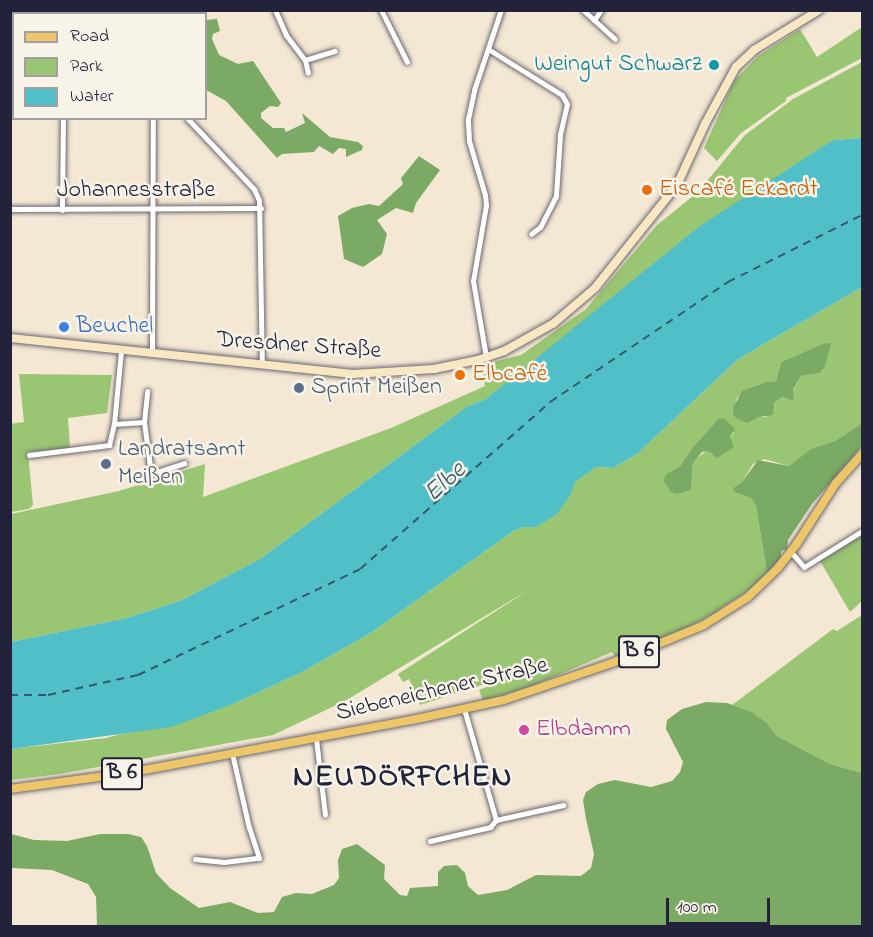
<!DOCTYPE html>
<meta charset="utf-8">
<style>
body{margin:0}
#map{position:relative;width:873px;height:937px;overflow:hidden;background:#f4e8d4;font-family:"Indie Flower",sans-serif}
div>[style]{position:absolute}
[style*='--x']{left:calc(var(--x)*1px);top:calc(var(--y)*1px);width:calc(var(--w)*1px);rotate:calc(var(--a)*1deg)}
.green>*{inset:0;background:#9ac572}
.forest>*{inset:0;background:#7baa64}
.water>*{inset:0;background:#51bfc7}
.ferry>*{height:1.5px;margin-top:-0.75px;transform-origin:0;background:repeating-linear-gradient(90deg,#32596c 0 8px,transparent 0 14px)}
.roads{filter:drop-shadow(0 0 2px #6c6771) drop-shadow(0 0 2px #6c6771)}
.minor>*{height:5px;margin:-2.5px;padding:0 2.5px;transform-origin:2.5px;border-radius:2.5px;background:#fff}
.secondary>*{height:8px;margin:-4px;padding:0 4px;transform-origin:4px;border-radius:4px;background:#f7e8c3}
.primary>*{height:8px;margin:-4px;padding:0 4px;transform-origin:4px;border-radius:4px;background:#ecc669}
.dots>*{width:16px;height:16px;translate:-50% -50%;box-sizing:border-box;border:3px solid #f7f3e8;border-radius:50%}
span{translate:-50% -50%;white-space:nowrap;text-align:center;line-height:1.15;-webkit-text-stroke:5px #f7f3e8;paint-order:stroke}
.shield-label span{padding:2px 4px;background:#f7f3e8;border:2px solid;border-radius:4px;-webkit-text-stroke-width:0}
.shield-label{font-size:22px;color:#22223b;font-weight:700}
.culture-label{font-size:24px;color:#0d838f}
.right{translate:-100% -50%;text-align:right}
.food-label{font-size:24px;color:#c56008}
.left{translate:0 -50%;text-align:left}
.street-label{font-size:24px;color:#22223b}
.shop-label{font-size:24px;color:#366cbe}
.service-label{font-size:24px;color:#4e5e75}
.hotel-label{font-size:24px;color:#b23c85}
.water-label{font-size:26px;color:#32596c;font-style:italic}
.district-label{font-size:30px;color:#22223b;font-weight:700;letter-spacing:1.5px}
.frame{position:absolute;inset:0;border:12px solid #22223b;pointer-events:none}
.legend{position:absolute;left:12px;top:12px;width:195px;height:108px;box-sizing:border-box;background:#f7f3e8;border:2px solid #a29fa3;margin:0;padding:8px 10px;list-style:none;font-size:18px;color:#22223b}
.legend li{display:flex;align-items:center;gap:12px;height:30px}
.legend b{width:30px;border:2px solid #a29fa3}
.scale{position:absolute;left:666px;top:898px;width:104px;height:27px;box-sizing:border-box;border:3px solid #22223b;border-top:0;padding-left:8px;font-size:18px;line-height:21px;white-space:nowrap;color:#22223b;-webkit-text-stroke:4px #f7f3e8;paint-order:stroke}
</style>
<div id="map">
<div class="green">
<i style="clip-path:polygon(862px 27px,862px 58px,786px 98px,786px 101px,741px 133px,717px 161px,704px 148px,734px 81px,758px 56px,800px 29px,817px 57px)"></i>
<i style="clip-path:polygon(862px 62px,862px 138px,833px 140px,800px 162px,486px 399px,468px 406px,260px 559px,182px 600px,155px 609px,127px 618px,11px 642px,11px 514px,119px 491px,205px 464px,203px 497px,391px 428px,485px 386px,482px 365px,521px 355px,586px 309px,657px 225px,698px 192px,745px 135px,793px 99px)"></i>
<i style="clip-path:polygon(evenodd,862px 287px,862px 423px,835px 441px,812px 449px,789px 466px,764px 459px,753px 464px,742px 482px,733px 488px,734px 492px,751px 498px,756px 506px,767px 573px,750px 589px,716px 612px,688px 627px,616px 657px,612px 652px,532px 686px,483px 701px,479px 690px,489px 686px,488px 683px,420px 705px,409px 679px,403px 682px,398px 674px,530px 589px,345px 701px,273px 735px,60px 774px,11px 780px,10px 749px,106px 738px,233px 704px,304px 671px,372px 632px,513px 531px,523px 527px,536px 527px,571px 494px,574px 482px,596px 467px,613px 468px,637px 454px,738px 359px,862px 287px,822px 344px,828px 352px,825px 367px,820px 373px,801px 376px,793px 391px,794px 398px,782px 397px,774px 403px,766px 417px,733px 414px,737px 398px,750px 388px,766px 382px,776px 381px,781px 362px,822px 344px,862px 287px,719px 418px,734px 433px,712px 455px,708px 450px,698px 457px,693px 463px,691px 490px,678px 494px,671px 471px,680px 466px,692px 448px,719px 418px)"></i>
<i style="clip-path:polygon(19px 374px,112px 375px,107px 413px,68px 418px,70px 448px,28px 452px,33px 505px,29px 509px,11px 512px,10px 424px,24px 422px)"></i>
<i style="clip-path:polygon(862px 535px,862px 601px,850px 612px,820px 561px)"></i>
<i style="clip-path:polygon(862px 615px,862px 773px,830px 764px,777px 736px,767px 723px,752px 712px,732px 705px,833px 629px,837px 631px)"></i>
</div>
<div class="forest">
<i style="clip-path:polygon(217px 19px,220px 31px,213px 34px,212px 39px,219px 55px,238px 64px,253px 61px,281px 103px,278px 107px,270px 106px,261px 113px,261px 118px,273px 128px,284px 128px,286px 132px,305px 123px,302px 113px,330px 137px,358px 142px,363px 146px,362px 150px,346px 157px,346px 149px,339px 148px,333px 154px,319px 146px,314px 152px,282px 154px,277px 158px,226px 101px,206px 90px,206px 20px)"></i>
<i style="clip-path:polygon(419px 156px,440px 170px,416px 203px,413px 213px,396px 208px,377px 220px,387px 234px,382px 254px,363px 267px,344px 259px,338px 216px,352px 208px,369px 204px,379px 206px,403px 184px,401px 178px)"></i>
<i style="clip-path:polygon(831px 343px,825px 367px,820px 373px,801px 376px,793px 390px,794px 398px,793px 400px,782px 397px,774px 403px,773px 415px,759px 417px,747px 423px,738px 419px,733px 414px,733px 408px,742px 391px,766px 382px,776px 381px,781px 362px,822px 344px)"></i>
<i style="clip-path:polygon(719px 418px,725px 419px,735px 429px,730px 437px,734px 447px,717px 458px,708px 451px,702px 452px,693px 463px,691px 490px,678px 494px,671px 492px,664px 482px,665px 475px,680px 466px,692px 448px)"></i>
<i style="clip-path:polygon(862px 423px,862px 446px,812px 504px,788px 540px,787px 549px,781px 551px,781px 557px,767px 573px,756px 506px,751px 498px,734px 492px,733px 488px,742px 482px,758px 460px,789px 466px,811px 449px,835px 441px)"></i>
<i style="clip-path:polygon(706px 702px,727px 703px,752px 712px,767px 723px,777px 736px,830px 764px,862px 773px,862px 926px,97px 926px,96px 897px,88px 884px,52px 870px,11px 868px,11px 834px,34px 840px,67px 841px,100px 834px,128px 834px,141px 837px,147px 846px,156px 873px,170px 888px,199px 908px,230px 902px,258px 913px,274px 912px,282px 897px,296px 893px,312px 894px,334px 885px,339px 878px,338px 860px,342px 849px,357px 844px,385px 865px,384px 879px,400px 895px,407px 896px,410px 888px,438px 886px,438px 872px,444px 866px,457px 865px,465px 873px,468px 886px,478px 895px,507px 890px,536px 875px,581px 876px,591px 868px,594px 854px,586px 819px,583px 800px,586px 792px,598px 784px,615px 780px,651px 787px,672px 781px,680px 772px,683px 762px,666px 729px,667px 720px,682px 709px)"></i>
</div>
<div class="water">
<i style="clip-path:polygon(862px 138px,862px 287px,738px 359px,637px 454px,613px 468px,596px 467px,575px 482px,571px 494px,557px 514px,536px 527px,523px 527px,513px 531px,372px 632px,304px 671px,233px 704px,171px 727px,11px 749px,11px 642px,127px 618px,155px 609px,182px 600px,260px 559px,468px 406px,486px 399px,700px 226px,833px 140px)"></i>
</div>
<div class="ferry">
<i style="--x:10;--y:695;--w:38;--a:0"></i>
<i style="--x:48;--y:695;--w:92;--a:-12.5"></i>
<i style="--x:138;--y:675;--w:246;--a:-25.5"></i>
<i style="--x:360;--y:569;--w:253;--a:-41.3"></i>
<i style="--x:550;--y:402;--w:215;--a:-34"></i>
<i style="--x:728;--y:282;--w:150;--a:-26.6"></i>
</div>
<div class="roads">
<div class="minor">
<i style="--x:275;--y:10;--w:27;--a:66"></i>
<i style="--x:286;--y:35;--w:31;--a:53"></i>
<i style="--x:305;--y:60;--w:13;--a:77"></i>
<i style="--x:381;--y:10;--w:58;--a:63.4"></i>
<i style="--x:583;--y:10;--w:43;--a:42.2"></i>
<i style="--x:64;--y:14;--w:4;--a:-76"></i>
<i style="--x:594;--y:20;--w:12;--a:-55"></i>
<i style="--x:488;--y:49;--w:87;--a:31.9"></i>
<i style="--x:562;--y:95;--w:10;--a:61"></i>
<i style="--x:567;--y:104;--w:32;--a:103"></i>
<i style="--x:560;--y:135;--w:61;--a:93.8"></i>
<i style="--x:556;--y:196;--w:35;--a:117"></i>
<i style="--x:540;--y:227;--w:11;--a:142"></i>
<i style="--x:305;--y:60;--w:31;--a:-17"></i>
<i style="--x:187;--y:118;--w:98;--a:46.7"></i>
<i style="--x:254;--y:189;--w:12;--a:66"></i>
<i style="--x:259;--y:200;--w:164;--a:89"></i>
<i style="--x:10;--y:209;--w:251;--a:-0.2"></i>
<i style="--x:62;--y:210;--w:92;--a:-89.4"></i>
<i style="--x:152;--y:354;--w:236;--a:-89.8"></i>
<i style="--x:486;--y:357;--w:77;--a:-99.7"></i>
<i style="--x:473;--y:281;--w:77;--a:-80.3"></i>
<i style="--x:486;--y:205;--w:10;--a:-96"></i>
<i style="--x:485;--y:195;--w:56;--a:-106.5"></i>
<i style="--x:469;--y:141;--w:22;--a:-93"></i>
<i style="--x:468;--y:119;--w:30;--a:-78"></i>
<i style="--x:474;--y:90;--w:84;--a:-71.4"></i>
<i style="--x:144;--y:422;--w:31;--a:-84"></i>
<i style="--x:114;--y:424;--w:30;--a:-4"></i>
<i style="--x:144;--y:422;--w:52;--a:82.3"></i>
<i style="--x:151;--y:474;--w:35;--a:-18"></i>
<i style="--x:29;--y:455;--w:81;--a:-7.1"></i>
<i style="--x:109;--y:445;--w:22;--a:-77"></i>
<i style="--x:114;--y:424;--w:73;--a:-84.5"></i>
<i style="--x:791;--y:552;--w:20;--a:49"></i>
<i style="--x:804;--y:567;--w:68;--a:-31.8"></i>
<i style="--x:464;--y:709;--w:116;--a:73.9"></i>
<i style="--x:316;--y:739;--w:76;--a:83.2"></i>
<i style="--x:430;--y:841;--w:62;--a:-13.1"></i>
<i style="--x:490;--y:827;--w:9;--a:-49"></i>
<i style="--x:496;--y:820;--w:69;--a:-12.6"></i>
<i style="--x:195;--y:859;--w:29;--a:6"></i>
<i style="--x:224;--y:862;--w:35;--a:-7"></i>
<i style="--x:259;--y:858;--w:32;--a:-108"></i>
<i style="--x:249;--y:828;--w:77;--a:-102.8"></i>
</div>
<div class="secondary">
<i style="--x:10;--y:338;--w:345;--a:6"></i>
<i style="--x:353;--y:374;--w:81;--a:-3.5"></i>
<i style="--x:434;--y:369;--w:45;--a:-11.6"></i>
<i style="--x:478;--y:360;--w:28;--a:-19"></i>
<i style="--x:504;--y:351;--w:57;--a:-29.2"></i>
<i style="--x:554;--y:323;--w:54;--a:-40.5"></i>
<i style="--x:595;--y:288;--w:132;--a:-51.5"></i>
<i style="--x:677;--y:185;--w:67;--a:-65.3"></i>
<i style="--x:705;--y:124;--w:65;--a:-61.5"></i>
<i style="--x:736;--y:67;--w:25;--a:-43"></i>
<i style="--x:754;--y:50;--w:76;--a:-31.6"></i>
</div>
<div class="primary">
<i style="--x:10;--y:789;--w:119;--a:-7.7"></i>
<i style="--x:128;--y:773;--w:289;--a:-10.6"></i>
<i style="--x:412;--y:720;--w:94;--a:-12.3"></i>
<i style="--x:504;--y:700;--w:114;--a:-18.9"></i>
<i style="--x:612;--y:663;--w:100;--a:-22.4"></i>
<i style="--x:704;--y:625;--w:52;--a:-32.5"></i>
<i style="--x:748;--y:597;--w:42;--a:-44"></i>
<i style="--x:778;--y:568;--w:29;--a:-52"></i>
<i style="--x:796;--y:545;--w:74;--a:-57.2"></i>
<i style="--x:836;--y:483;--w:39;--a:-48"></i>
</div>
</div>
<div class="dots">
<i style="left:714px;top:65px;background:#0f9aa8"></i>
<i style="left:647px;top:190px;background:#e8710a"></i>
<i style="left:64px;top:327px;background:#3f7fe0"></i>
<i style="left:460px;top:375px;background:#e8710a"></i>
<i style="left:299px;top:388px;background:#5c6f8a"></i>
<i style="left:106px;top:464px;background:#5c6f8a"></i>
<i style="left:524px;top:730px;background:#d1479c"></i>
</div>
<div class="shield-label">
<span style="left:639px;top:652px">B 6</span>
<span style="left:122px;top:774px">B 6</span>
</div>
<div class="culture-label">
<span class="right" style="left:702px;top:65px">Weingut Schwarz</span>
</div>
<div class="food-label">
<span class="left" style="left:659px;top:190px">Eiscafé Eckardt</span>
<span class="left" style="left:472px;top:375px">Elbcafé</span>
</div>
<div class="street-label">
<span style="left:136px;top:191px">Johannesstraße</span>
<span style="left:299px;top:346px;rotate:4deg">Dresdner Straße</span>
<span style="left:442px;top:690px;rotate:-13deg">Siebeneichener Straße</span>
</div>
<div class="shop-label">
<span class="left" style="left:76px;top:327px">Beuchel</span>
</div>
<div class="service-label">
<span class="left" style="left:311px;top:388px">Sprint Meißen</span>
<span class="left" style="left:118px;top:464px">Landratsamt<br>Meißen</span>
</div>
<div class="hotel-label">
<span class="left" style="left:536px;top:730px">Elbdamm</span>
</div>
<div class="water-label">
<span style="left:446px;top:483px;rotate:-42deg">Elbe</span>
</div>
<div class="district-label">
<span style="left:403px;top:778px">NEUDÖRFCHEN</span>
</div>
<div class="frame"></div>
<ul class="legend">
<li><b style="height:8px;background:#ecc669"></b>Road</li>
<li><b style="height:16px;background:#9ac572"></b>Park</li>
<li><b style="height:16px;background:#51bfc7"></b>Water</li>
</ul>
<div class="scale">100 m</div>
</div>
